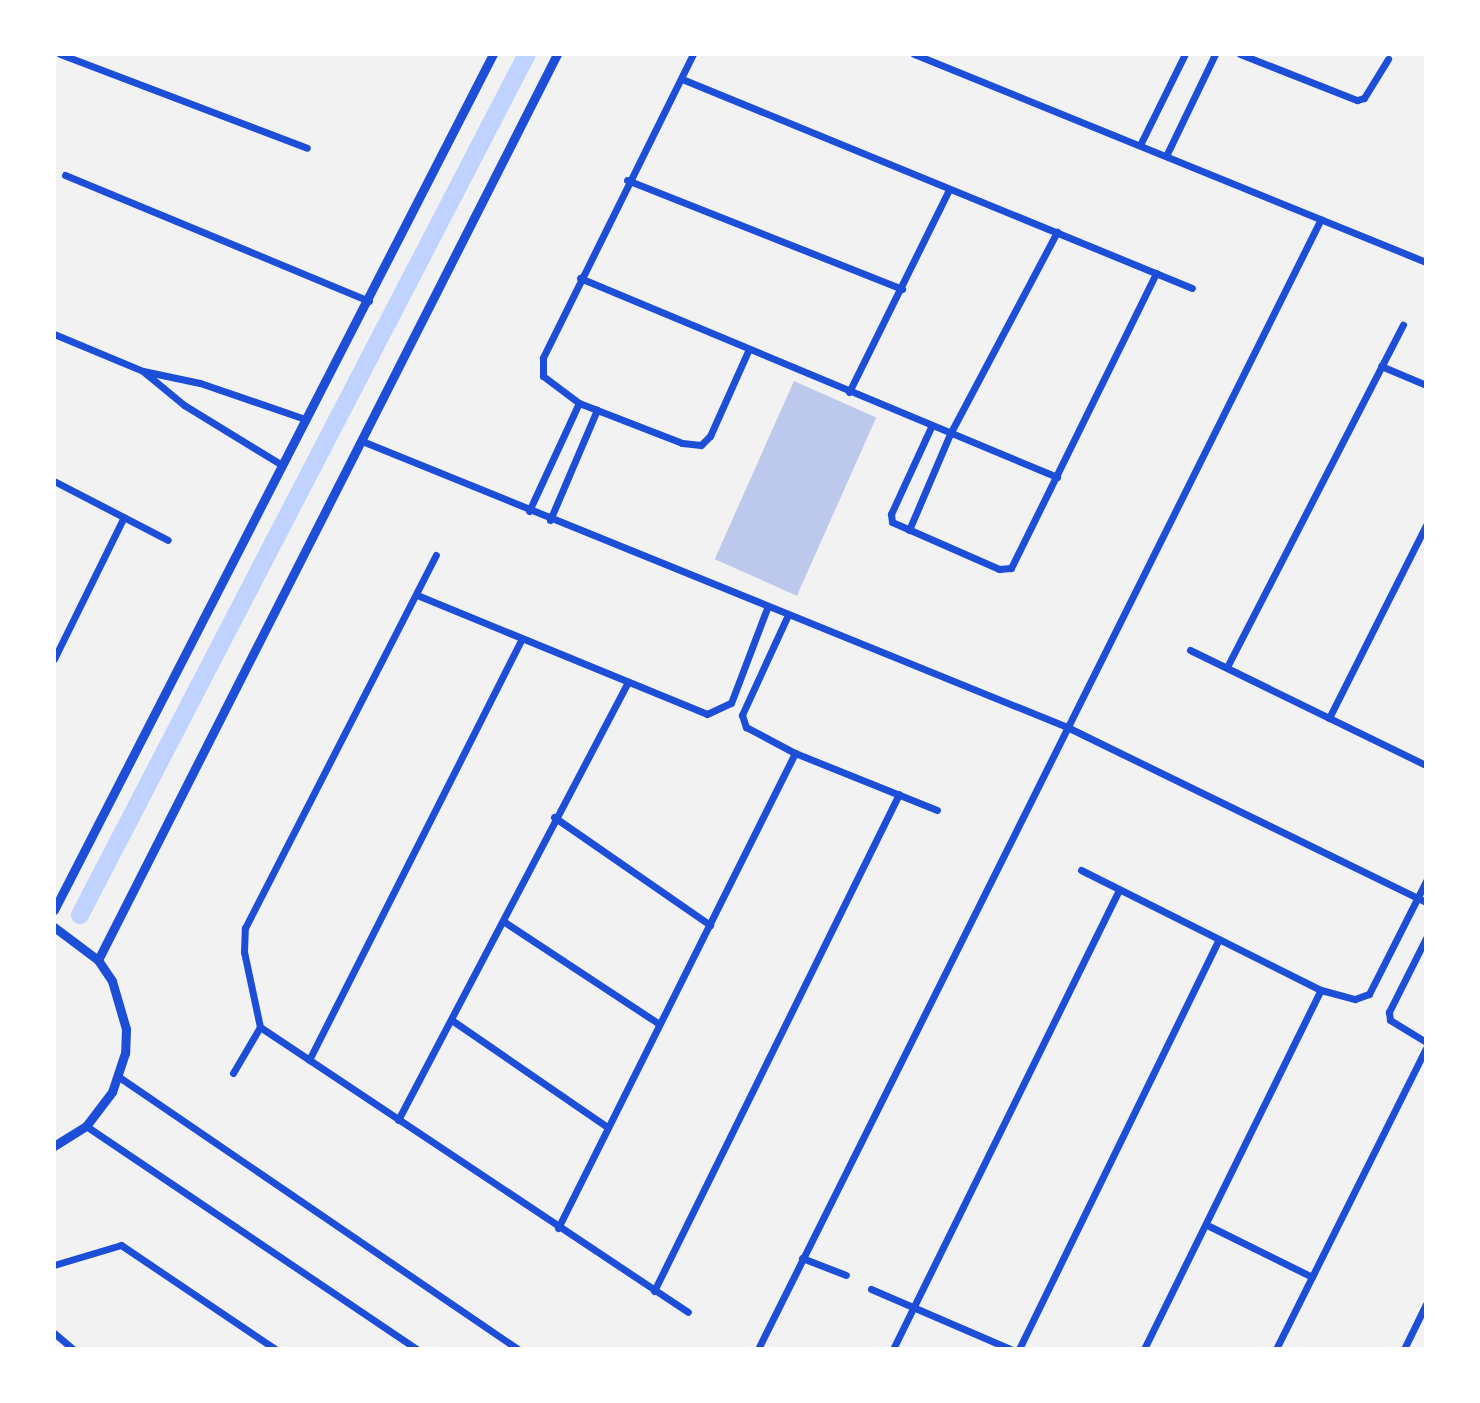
<!DOCTYPE html>
<style>
body{margin:0}
#map{position:relative;width:1480px;height:1403px;overflow:hidden;background:#f2f2f2;font-family:Inter,sans-serif}
div>[style]{position:absolute}
[style*='--x']{left:calc(var(--x)*1px);top:calc(var(--y)*1px);width:calc(var(--w)*1px);rotate:calc(var(--a)*1deg)}
.canal>*{height:18px;margin:-9px;padding:0 9px;transform-origin:9px;border-radius:9px;background:#bfd3fe}
.building>*{inset:0;background:#bdc9ec;transform-origin:0 0}
.minor>*{height:7px;margin:-3.5px;padding:0 3.5px;transform-origin:3.5px;border-radius:3.5px;background:#1d4ed8}
.tertiary>*{height:9px;margin:-4.5px;padding:0 4.5px;transform-origin:4.5px;border-radius:4.5px;background:#1d4ed8}
span{translate:-50% -50%;white-space:nowrap;text-align:center;line-height:1.15;-webkit-text-stroke:6px #fff;paint-order:stroke}
.frame{position:absolute;inset:0;border:56px solid #fff;pointer-events:none}
</style>
<div id="map">
<div class="canal">
<i style="--x:80;--y:915;--w:970;--a:-62.56"></i>
</div>
<div class="building">
<i style="left:794px;top:381px;width:90px;height:195px;rotate:24deg"></i>
</div>
<div class="minor">
<i style="--x:60;--y:54;--w:264;--a:20.8"></i>
<i style="--x:693;--y:54;--w:339;--a:116.3"></i>
<i style="--x:543;--y:358;--w:18;--a:90"></i>
<i style="--x:543;--y:376;--w:45;--a:36.9"></i>
<i style="--x:579;--y:403;--w:110;--a:21.2"></i>
<i style="--x:682;--y:443;--w:19;--a:6"></i>
<i style="--x:701;--y:445;--w:13;--a:-45"></i>
<i style="--x:710;--y:436;--w:93;--a:-65.9"></i>
<i style="--x:914;--y:54;--w:553;--a:22.11"></i>
<i style="--x:1240;--y:54;--w:126;--a:21.5"></i>
<i style="--x:1357;--y:100;--w:7;--a:-16"></i>
<i style="--x:1364;--y:98;--w:46;--a:-58.4"></i>
<i style="--x:682;--y:79;--w:551;--a:22.28"></i>
<i style="--x:1140;--y:145;--w:102;--a:-63.7"></i>
<i style="--x:1166;--y:156;--w:113;--a:-64.3"></i>
<i style="--x:65;--y:175;--w:329;--a:22.5"></i>
<i style="--x:627;--y:180;--w:296;--a:21.6"></i>
<i style="--x:580;--y:278;--w:517;--a:22.65"></i>
<i style="--x:54;--y:334;--w:96;--a:22.6"></i>
<i style="--x:143;--y:371;--w:58;--a:11.9"></i>
<i style="--x:200;--y:383;--w:111;--a:18.9"></i>
<i style="--x:1381;--y:366;--w:49;--a:22.9"></i>
<i style="--x:144;--y:372;--w:52;--a:39.5"></i>
<i style="--x:184;--y:405;--w:115;--a:31.5"></i>
<i style="--x:849;--y:392;--w:225;--a:-63.7"></i>
<i style="--x:931;--y:427;--w:96;--a:114.7"></i>
<i style="--x:891;--y:514;--w:8;--a:83"></i>
<i style="--x:892;--y:522;--w:117;--a:23.7"></i>
<i style="--x:999;--y:569;--w:12;--a:-5"></i>
<i style="--x:1011;--y:568;--w:329;--a:-63.8"></i>
<i style="--x:362;--y:441;--w:761;--a:22.08"></i>
<i style="--x:1067;--y:727;--w:399;--a:26"></i>
<i style="--x:54;--y:481;--w:128;--a:27.4"></i>
<i style="--x:529;--y:511;--w:119;--a:-65.2"></i>
<i style="--x:550;--y:520;--w:120;--a:-66.9"></i>
<i style="--x:909;--y:530;--w:104;--a:-66.9"></i>
<i style="--x:950;--y:434;--w:229;--a:-62.1"></i>
<i style="--x:417;--y:595;--w:313;--a:22.3"></i>
<i style="--x:707;--y:714;--w:26;--a:-25"></i>
<i style="--x:731;--y:703;--w:102;--a:-69.2"></i>
<i style="--x:787;--y:617;--w:108;--a:114.7"></i>
<i style="--x:742;--y:715;--w:13;--a:72"></i>
<i style="--x:746;--y:727;--w:55;--a:28"></i>
<i style="--x:795;--y:753;--w:153;--a:21.9"></i>
<i style="--x:1190;--y:650;--w:263;--a:26"></i>
<i style="--x:54;--y:659;--w:158;--a:-63.8"></i>
<i style="--x:1227;--y:667;--w:385;--a:-62.8"></i>
<i style="--x:1329;--y:718;--w:216;--a:-63.3"></i>
<i style="--x:554;--y:817;--w:190;--a:34.7"></i>
<i style="--x:1081;--y:870;--w:268;--a:26.6"></i>
<i style="--x:1321;--y:990;--w:35;--a:15"></i>
<i style="--x:1355;--y:999;--w:15;--a:-20"></i>
<i style="--x:1369;--y:994;--w:127;--a:-63.2"></i>
<i style="--x:503;--y:921;--w:187;--a:33.4"></i>
<i style="--x:1426;--y:938;--w:83;--a:116.6"></i>
<i style="--x:1389;--y:1012;--w:8;--a:83"></i>
<i style="--x:1390;--y:1020;--w:42;--a:31.4"></i>
<i style="--x:453;--y:1021;--w:187;--a:34.5"></i>
<i style="--x:260;--y:1027;--w:514;--a:33.66"></i>
<i style="--x:309;--y:1060;--w:470;--a:-63.2"></i>
<i style="--x:233;--y:1073;--w:53;--a:-59.6"></i>
<i style="--x:260;--y:1027;--w:77;--a:-102"></i>
<i style="--x:244;--y:952;--w:24;--a:-88"></i>
<i style="--x:245;--y:928;--w:419;--a:-62.9"></i>
<i style="--x:119;--y:1077;--w:483;--a:34.3"></i>
<i style="--x:398;--y:1120;--w:492;--a:-62.3"></i>
<i style="--x:86;--y:1126;--w:399;--a:34"></i>
<i style="--x:1209;--y:1226;--w:115;--a:26.3"></i>
<i style="--x:558;--y:1228;--w:531;--a:-63.48"></i>
<i style="--x:802;--y:1258;--w:47;--a:21.1"></i>
<i style="--x:54;--y:1265;--w:70;--a:-16.6"></i>
<i style="--x:121;--y:1245;--w:186;--a:34"></i>
<i style="--x:871;--y:1289;--w:151;--a:23.3"></i>
<i style="--x:654;--y:1291;--w:554;--a:-63.76"></i>
<i style="--x:54;--y:1333;--w:25;--a:40"></i>
<i style="--x:758;--y:1349;--w:1262;--a:-63.52"></i>
<i style="--x:893;--y:1349;--w:512;--a:-63.79"></i>
<i style="--x:1019;--y:1349;--w:456;--a:-64"></i>
<i style="--x:1144;--y:1349;--w:400;--a:-63.8"></i>
<i style="--x:1276;--y:1349;--w:336;--a:-63.5"></i>
<i style="--x:1404;--y:1349;--w:50;--a:-63.9"></i>
</div>
<div class="tertiary">
<i style="--x:54;--y:910;--w:962;--a:-62.85"></i>
<i style="--x:54;--y:927;--w:55;--a:36.9"></i>
<i style="--x:98;--y:960;--w:25;--a:56"></i>
<i style="--x:112;--y:981;--w:50;--a:73.7"></i>
<i style="--x:126;--y:1029;--w:24;--a:92"></i>
<i style="--x:125;--y:1053;--w:41;--a:108.4"></i>
<i style="--x:112;--y:1092;--w:43;--a:127.4"></i>
<i style="--x:86;--y:1126;--w:38;--a:148"></i>
<i style="--x:98;--y:960;--w:1016;--a:-63.13"></i>
</div>
<div class="frame"></div>
</div>
